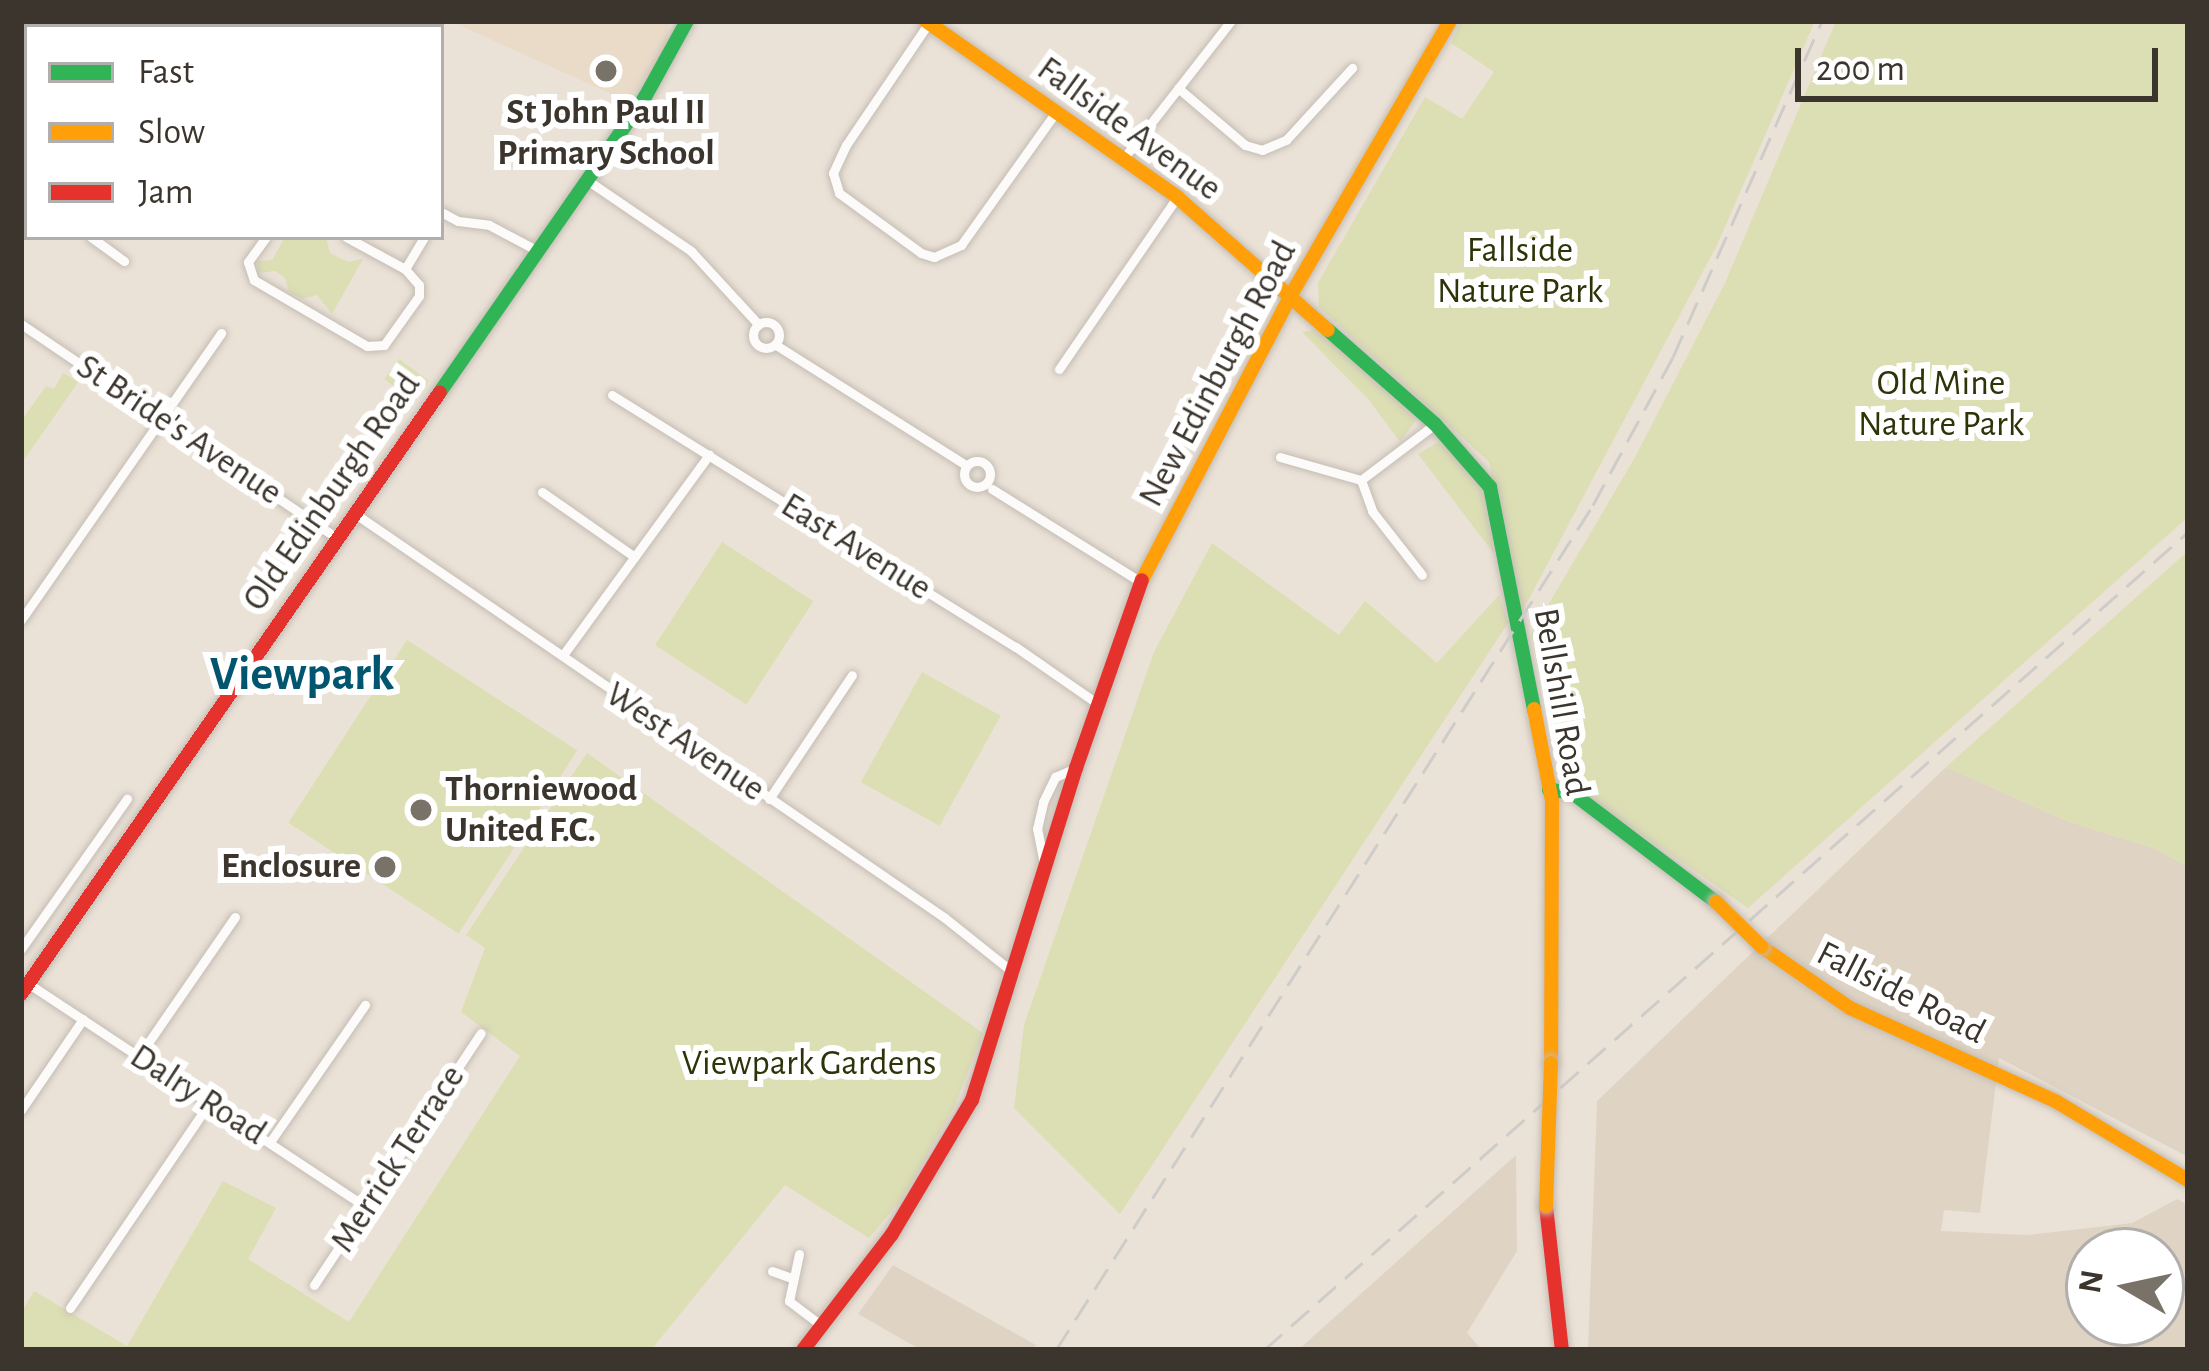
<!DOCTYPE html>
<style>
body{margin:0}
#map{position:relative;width:2209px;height:1371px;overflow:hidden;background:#ebe2d7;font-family:"Alegreya Sans",sans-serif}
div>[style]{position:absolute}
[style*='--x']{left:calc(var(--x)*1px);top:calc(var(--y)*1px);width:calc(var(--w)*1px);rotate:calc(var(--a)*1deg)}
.industrial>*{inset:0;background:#dfd4c4}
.built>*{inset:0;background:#eadbc8}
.green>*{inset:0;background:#dcdeb4;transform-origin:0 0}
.roads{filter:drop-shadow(0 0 3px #c4bdb5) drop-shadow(0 0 3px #c4bdb5)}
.street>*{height:9px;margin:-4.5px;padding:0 4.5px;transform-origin:4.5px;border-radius:4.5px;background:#fcfbf9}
.street>.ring{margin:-4.5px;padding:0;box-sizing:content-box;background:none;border:9px solid #fcfbf9;border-radius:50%}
.fast>*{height:14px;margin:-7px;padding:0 7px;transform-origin:7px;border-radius:7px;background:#30b455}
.slow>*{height:14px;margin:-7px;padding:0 7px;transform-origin:7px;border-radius:7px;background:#ff9f0a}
.jam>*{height:14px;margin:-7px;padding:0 7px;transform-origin:7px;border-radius:7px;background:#e5322d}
.rail>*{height:3px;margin-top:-1.5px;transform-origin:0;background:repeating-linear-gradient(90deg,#ceccc9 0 24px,transparent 0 36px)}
.bridges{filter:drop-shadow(0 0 3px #c4bdb5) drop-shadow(0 0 3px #c4bdb5)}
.slow-bridge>*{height:14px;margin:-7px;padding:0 7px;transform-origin:7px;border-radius:7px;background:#ff9f0a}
.dots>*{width:33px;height:33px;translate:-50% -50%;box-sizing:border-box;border:6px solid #fff;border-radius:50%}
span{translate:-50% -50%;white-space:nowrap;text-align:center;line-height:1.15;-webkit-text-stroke:12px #fff;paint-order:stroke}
.poi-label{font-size:36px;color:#3b352d;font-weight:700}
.left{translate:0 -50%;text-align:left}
.right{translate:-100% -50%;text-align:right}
.street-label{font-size:36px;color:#3b352d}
.park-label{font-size:36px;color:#2f3308}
.district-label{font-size:48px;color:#01556e;font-weight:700}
.frame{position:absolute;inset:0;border:24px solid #3b352d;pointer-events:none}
.legend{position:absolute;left:24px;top:24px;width:420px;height:216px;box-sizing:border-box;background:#fff;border:3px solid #b1aeab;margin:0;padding:15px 21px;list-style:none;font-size:36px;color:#3b352d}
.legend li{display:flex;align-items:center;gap:24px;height:60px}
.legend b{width:60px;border:3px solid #b1aeab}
.north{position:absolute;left:2065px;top:1227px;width:120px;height:120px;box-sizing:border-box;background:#fff;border:3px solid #b1aeab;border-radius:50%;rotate:279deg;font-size:33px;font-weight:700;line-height:48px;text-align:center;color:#3b352d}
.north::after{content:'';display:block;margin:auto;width:42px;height:54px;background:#797268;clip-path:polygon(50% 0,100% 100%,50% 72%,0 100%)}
.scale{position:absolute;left:1795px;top:48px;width:363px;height:54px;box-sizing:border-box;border:6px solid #3b352d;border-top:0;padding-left:15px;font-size:36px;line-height:42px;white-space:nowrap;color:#3b352d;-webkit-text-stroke:9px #fff;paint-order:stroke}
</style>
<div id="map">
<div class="industrial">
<i style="clip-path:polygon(evenodd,1946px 767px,2067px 821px,2156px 849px,2188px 867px,2188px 1157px,1999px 1058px,1980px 1213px,1944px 1210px,1941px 1231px,2027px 1235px,2132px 1223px,2177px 1199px,2188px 1205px,2188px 1350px,1588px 1350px,1597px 1101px,1946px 767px,2089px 1251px,2161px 1251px,2161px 1323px,2089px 1323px,2089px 1251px)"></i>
<i style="clip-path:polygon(1516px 1155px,1517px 1251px,1467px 1333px,1482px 1350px,1298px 1350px)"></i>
<i style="clip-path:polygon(893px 1265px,1036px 1345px,1032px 1350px,921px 1350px,858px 1314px)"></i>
</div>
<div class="built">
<i style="clip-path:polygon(450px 21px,668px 21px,669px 23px,666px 48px,631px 96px,620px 98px)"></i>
</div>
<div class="green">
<i style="clip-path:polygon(1461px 21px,1815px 21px,1717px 245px,1522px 612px,1489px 462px,1319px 307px,1318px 283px,1425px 97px,1462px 119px,1494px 72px,1451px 43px)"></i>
<i style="clip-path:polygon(1836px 21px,2188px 21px,2188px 517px,1748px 908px,1588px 797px,1557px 763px,1531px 634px,1634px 459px,1725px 283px)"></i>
<i style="clip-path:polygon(285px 237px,326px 237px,330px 253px,348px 262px,363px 259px,332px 314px,317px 295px,302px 299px,289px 292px,285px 278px,275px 271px,257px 273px,258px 261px,272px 260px)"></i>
<i style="clip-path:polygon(1320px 329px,1416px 420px,1400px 442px,1369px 400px,1302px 332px)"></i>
<i style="left:399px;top:359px;width:37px;height:25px;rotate:36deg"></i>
<i style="clip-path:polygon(63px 373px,79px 381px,21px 464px,21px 421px,46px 386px,54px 389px)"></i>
<i style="clip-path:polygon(1437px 443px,1446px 446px,1482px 491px,1495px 555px,1418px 454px)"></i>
<i style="left:722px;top:542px;width:109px;height:123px;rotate:33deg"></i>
<i style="clip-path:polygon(1212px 543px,1339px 635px,1365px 601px,1437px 663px,1499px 595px,1508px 623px,1120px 1214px,1014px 1108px,1024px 1025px,1154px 652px)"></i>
<i style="clip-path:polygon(2188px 551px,2188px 867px,2156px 849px,2067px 821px,1946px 767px)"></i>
<i style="left:407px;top:640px;width:203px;height:218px;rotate:33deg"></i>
<i style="left:922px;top:672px;width:90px;height:126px;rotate:29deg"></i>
<i style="clip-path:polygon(587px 753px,983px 1033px,955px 1106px,902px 1199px,869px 1238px,785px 1185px,651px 1350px,21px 1350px,21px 1313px,34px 1291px,127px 1346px,223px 1181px,276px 1208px,248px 1259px,349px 1322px,520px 1056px,461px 1012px,485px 948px,466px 935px)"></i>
</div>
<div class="roads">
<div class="street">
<i style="--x:930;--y:21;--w:150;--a:124.1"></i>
<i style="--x:846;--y:145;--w:31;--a:115"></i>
<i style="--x:833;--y:173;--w:21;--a:73"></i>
<i style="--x:839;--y:193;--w:102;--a:36.2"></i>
<i style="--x:921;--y:253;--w:14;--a:17"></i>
<i style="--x:934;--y:257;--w:30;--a:-24"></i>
<i style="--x:961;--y:245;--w:163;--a:-54.5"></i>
<i style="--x:112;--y:27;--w:6;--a:-81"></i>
<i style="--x:185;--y:27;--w:6;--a:-90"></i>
<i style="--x:278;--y:27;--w:7;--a:-56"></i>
<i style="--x:1178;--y:88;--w:88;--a:40.4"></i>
<i style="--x:1245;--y:145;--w:18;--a:16"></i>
<i style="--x:1262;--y:150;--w:26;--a:-23"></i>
<i style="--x:1286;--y:140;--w:98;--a:-47.5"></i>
<i style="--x:21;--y:135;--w:6;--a:9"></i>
<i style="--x:1123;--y:159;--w:175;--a:-52"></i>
<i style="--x:587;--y:180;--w:126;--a:34.3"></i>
<i style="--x:691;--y:251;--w:100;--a:47.4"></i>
<i style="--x:441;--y:212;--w:19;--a:28"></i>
<i style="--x:458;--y:221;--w:31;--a:7"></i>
<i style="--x:489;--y:225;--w:55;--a:28"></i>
<i style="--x:91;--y:237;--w:41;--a:36"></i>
<i style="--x:266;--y:237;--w:31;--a:126"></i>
<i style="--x:248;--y:262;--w:19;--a:72"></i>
<i style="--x:254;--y:280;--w:131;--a:30.3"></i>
<i style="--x:367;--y:346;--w:17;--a:-3"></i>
<i style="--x:384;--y:345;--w:60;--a:-54.5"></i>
<i style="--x:419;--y:296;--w:11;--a:-90"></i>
<i style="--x:419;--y:285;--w:21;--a:-131"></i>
<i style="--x:405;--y:269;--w:67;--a:-151.5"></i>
<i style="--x:405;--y:269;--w:37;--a:-59"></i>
<i class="ring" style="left:753px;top:322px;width:17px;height:17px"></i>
<i style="--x:21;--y:324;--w:382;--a:34.1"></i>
<i style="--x:776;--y:345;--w:225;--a:32.3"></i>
<i style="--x:1059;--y:369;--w:209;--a:-55.5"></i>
<i style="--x:612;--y:395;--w:476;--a:32"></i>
<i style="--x:1016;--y:647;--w:100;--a:34.8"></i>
<i style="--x:1280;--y:457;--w:84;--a:15.9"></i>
<i style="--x:1361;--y:480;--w:93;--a:-37.1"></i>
<i class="ring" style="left:964px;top:461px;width:17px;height:17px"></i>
<i style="--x:1361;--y:480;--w:33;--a:70"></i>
<i style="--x:1372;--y:511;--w:81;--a:52"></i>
<i style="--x:992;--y:489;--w:176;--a:32"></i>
<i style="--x:542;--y:492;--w:113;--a:35"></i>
<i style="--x:354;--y:513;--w:716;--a:34.42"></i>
<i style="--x:945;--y:918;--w:88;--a:38.6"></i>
<i style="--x:21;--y:620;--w:350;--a:-55.1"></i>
<i style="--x:563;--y:655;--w:248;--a:-53.9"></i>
<i style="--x:769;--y:799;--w:149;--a:-56.2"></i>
<i style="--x:1044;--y:864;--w:36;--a:-101"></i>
<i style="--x:1037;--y:829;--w:28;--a:-77"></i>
<i style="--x:1043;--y:802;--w:28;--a:-64"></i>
<i style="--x:1055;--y:777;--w:23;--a:-23"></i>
<i style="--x:21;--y:949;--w:184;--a:-54.8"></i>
<i style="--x:29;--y:984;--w:405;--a:33.5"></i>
<i style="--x:139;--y:1056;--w:169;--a:-55.4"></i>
<i style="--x:21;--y:1110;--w:110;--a:-55.7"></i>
<i style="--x:270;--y:1142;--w:167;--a:-55.3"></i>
<i style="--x:799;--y:1254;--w:48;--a:102"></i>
<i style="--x:789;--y:1301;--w:41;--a:37.1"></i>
<i style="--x:772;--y:1271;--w:20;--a:20"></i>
<i style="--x:314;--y:1285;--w:302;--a:-56.5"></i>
<i style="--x:70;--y:1308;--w:249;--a:-55.8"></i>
</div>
<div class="fast">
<i style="--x:1328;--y:330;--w:142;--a:41.3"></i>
<i style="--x:1435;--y:424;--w:84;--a:48.9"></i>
<i style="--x:1490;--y:487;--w:226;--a:78.8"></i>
<i style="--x:440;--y:392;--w:359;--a:-55.2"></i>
<i style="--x:645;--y:97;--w:87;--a:-61.1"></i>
<i style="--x:1549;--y:790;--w:22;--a:5"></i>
<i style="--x:1571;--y:792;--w:182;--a:37.2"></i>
</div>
<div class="slow">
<i style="--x:926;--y:21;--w:307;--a:35"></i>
<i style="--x:1177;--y:197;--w:201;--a:41.4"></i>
<i style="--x:1142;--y:580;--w:322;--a:-62.4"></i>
<i style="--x:1291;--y:295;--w:317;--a:-59.9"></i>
<i style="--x:1534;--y:709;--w:94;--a:78.9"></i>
<i style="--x:1552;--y:801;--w:262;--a:90.2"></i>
<i style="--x:1762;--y:947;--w:107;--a:34.7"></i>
<i style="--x:1850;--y:1008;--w:227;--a:24.4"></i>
<i style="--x:2057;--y:1102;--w:152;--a:30.8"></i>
</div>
<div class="jam">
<i style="--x:21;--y:994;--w:733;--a:-55.16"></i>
<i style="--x:1546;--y:1206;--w:145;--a:83.7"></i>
<i style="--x:803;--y:1350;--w:146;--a:-52.5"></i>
<i style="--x:892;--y:1234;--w:156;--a:-59.2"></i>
<i style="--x:972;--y:1100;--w:348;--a:-72.6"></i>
<i style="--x:1076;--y:768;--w:199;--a:-70.7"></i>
</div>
</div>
<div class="rail">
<i style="--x:1056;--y:1350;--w:1001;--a:-57.56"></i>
<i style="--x:1593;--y:505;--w:168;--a:-61.6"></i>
<i style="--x:1673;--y:357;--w:368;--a:-66.1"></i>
<i style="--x:1264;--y:1350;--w:1234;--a:-41.52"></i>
</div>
<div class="bridges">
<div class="slow-bridge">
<i style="--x:1716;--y:902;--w:64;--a:44.4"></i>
<i style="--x:1546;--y:1206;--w:143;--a:-88"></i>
</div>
</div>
<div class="dots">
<i style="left:606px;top:71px;background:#797268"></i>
<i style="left:421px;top:810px;background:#797268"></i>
<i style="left:385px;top:867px;background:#797268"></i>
</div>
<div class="poi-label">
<span style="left:606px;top:133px">St John Paul II<br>Primary School</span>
<span class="left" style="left:445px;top:810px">Thorniewood<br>United F.C.</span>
<span class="right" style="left:361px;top:867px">Enclosure</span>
</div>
<div class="street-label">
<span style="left:1129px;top:129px;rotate:36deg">Fallside Avenue</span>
<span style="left:1218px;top:374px;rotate:-62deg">New Edinburgh Road</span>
<span style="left:179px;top:430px;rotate:34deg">St Bride's Avenue</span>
<span style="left:332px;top:492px;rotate:-55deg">Old Edinburgh Road</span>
<span style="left:856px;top:547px;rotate:32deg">East Avenue</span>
<span style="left:1561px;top:702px;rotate:80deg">Bellshill Road</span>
<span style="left:685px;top:742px;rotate:34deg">West Avenue</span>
<span style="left:1901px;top:993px;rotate:27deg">Fallside Road</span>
<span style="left:198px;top:1095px;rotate:33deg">Dalry Road</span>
<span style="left:398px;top:1159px;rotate:-57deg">Merrick Terrace</span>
</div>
<div class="park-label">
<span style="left:1520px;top:271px">Fallside<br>Nature Park</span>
<span style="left:1941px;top:404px">Old Mine<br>Nature Park</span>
<span style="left:809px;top:1064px">Viewpark Gardens</span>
</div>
<div class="district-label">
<span style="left:302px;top:676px">Viewpark</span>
</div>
<div class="frame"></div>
<ul class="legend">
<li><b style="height:15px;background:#30b455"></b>Fast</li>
<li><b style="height:15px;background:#ff9f0a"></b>Slow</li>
<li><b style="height:15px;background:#e5322d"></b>Jam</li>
</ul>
<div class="north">N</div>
<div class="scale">200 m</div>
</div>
